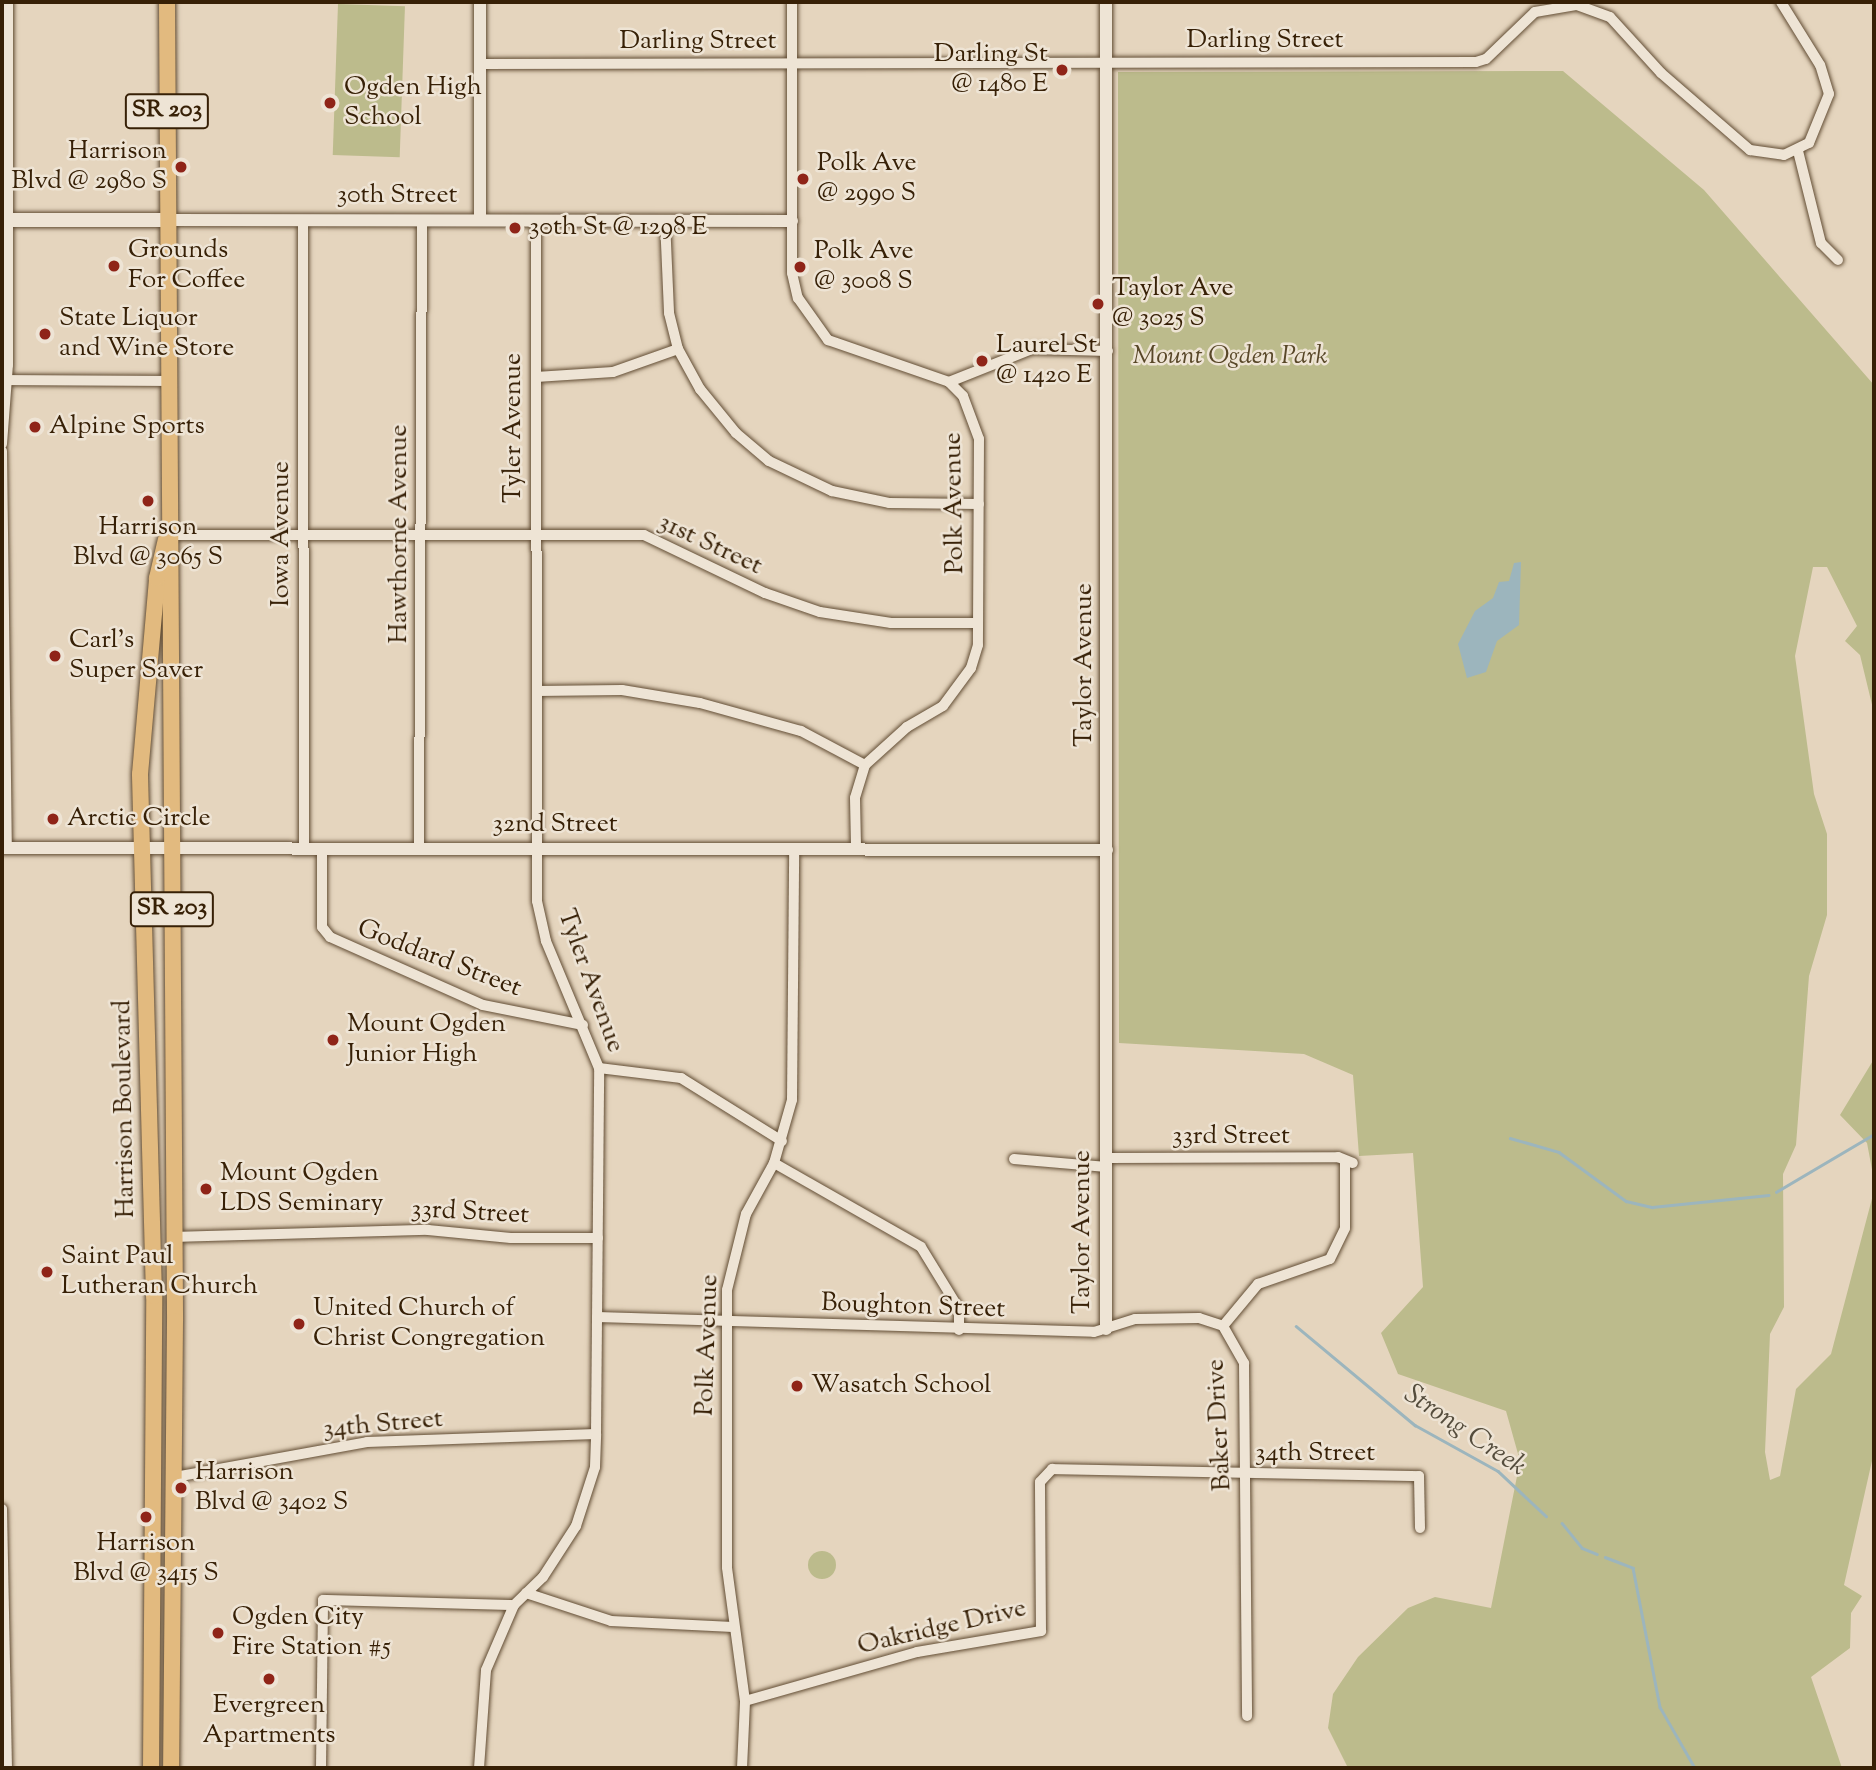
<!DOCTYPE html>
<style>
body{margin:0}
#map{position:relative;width:1876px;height:1770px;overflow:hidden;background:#e5d5be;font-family:"Sorts Mill Goudy",serif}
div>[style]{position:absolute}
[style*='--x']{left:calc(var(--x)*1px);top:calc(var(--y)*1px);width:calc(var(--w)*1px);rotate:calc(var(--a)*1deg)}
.green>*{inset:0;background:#bcbb8c;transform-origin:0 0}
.round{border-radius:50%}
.water>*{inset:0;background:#9cb5bd}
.stream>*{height:2.5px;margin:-1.25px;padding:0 1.25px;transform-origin:1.25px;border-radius:1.25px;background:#9cb5bd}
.roads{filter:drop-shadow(0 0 2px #624d34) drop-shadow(0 0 2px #624d34)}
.minor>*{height:10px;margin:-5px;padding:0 5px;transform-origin:5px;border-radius:5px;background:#eee4d5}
.tertiary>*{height:12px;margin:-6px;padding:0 6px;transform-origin:6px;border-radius:6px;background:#eee4d5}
.secondary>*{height:14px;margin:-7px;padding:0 7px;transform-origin:7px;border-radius:7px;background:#eee4d5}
.primary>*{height:16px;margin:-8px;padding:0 8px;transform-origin:8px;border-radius:8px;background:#e2ba7f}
.dots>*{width:19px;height:19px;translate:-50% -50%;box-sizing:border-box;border:4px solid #eee4d5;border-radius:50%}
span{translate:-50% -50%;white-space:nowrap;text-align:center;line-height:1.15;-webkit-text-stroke:5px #eee4d5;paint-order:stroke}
.shield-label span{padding:2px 5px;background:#eee4d5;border:2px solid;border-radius:5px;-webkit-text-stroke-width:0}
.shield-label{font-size:24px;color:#372006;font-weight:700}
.street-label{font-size:26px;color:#372006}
.poi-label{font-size:26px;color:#372006}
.right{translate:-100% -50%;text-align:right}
.left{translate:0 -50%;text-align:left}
.park-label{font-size:26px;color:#584728;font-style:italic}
.water-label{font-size:28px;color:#554d3d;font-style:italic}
.frame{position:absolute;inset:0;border:4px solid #372006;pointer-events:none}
</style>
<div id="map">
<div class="green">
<i style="left:338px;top:4px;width:67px;height:151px;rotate:2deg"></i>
<i style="clip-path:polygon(1563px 71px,1704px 190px,1874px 385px,1874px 713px,1860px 655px,1845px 641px,1857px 626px,1827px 567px,1813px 567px,1795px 656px,1814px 794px,1827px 834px,1827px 915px,1809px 976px,1796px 1145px,1783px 1174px,1784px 1307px,1770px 1334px,1765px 1452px,1770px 1480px,1780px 1476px,1796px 1389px,1831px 1354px,1874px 1191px,1874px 1452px,1844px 1585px,1862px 1596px,1851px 1613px,1850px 1648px,1811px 1677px,1842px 1768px,1348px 1768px,1328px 1728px,1333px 1694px,1358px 1657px,1408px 1608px,1435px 1597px,1491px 1608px,1520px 1461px,1506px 1411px,1398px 1374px,1381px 1333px,1423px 1287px,1413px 1153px,1359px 1156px,1353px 1075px,1304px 1054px,1119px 1043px,1118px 72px)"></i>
<i style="clip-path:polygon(1874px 1059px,1874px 1180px,1867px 1143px,1840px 1115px)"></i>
<i class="round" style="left:808px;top:1551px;width:28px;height:28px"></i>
</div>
<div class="water">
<i style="clip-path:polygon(1521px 562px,1519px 625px,1497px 641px,1486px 672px,1467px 678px,1458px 644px,1475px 611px,1493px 598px,1499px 582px,1509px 581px,1514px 563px)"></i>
</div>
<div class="stream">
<i style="--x:1510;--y:1138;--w:51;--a:15.9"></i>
<i style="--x:1559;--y:1152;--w:83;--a:36.2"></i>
<i style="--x:1626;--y:1201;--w:27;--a:13"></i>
<i style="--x:1652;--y:1207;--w:117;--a:-5.9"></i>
<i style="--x:1776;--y:1192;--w:114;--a:-30.6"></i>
<i style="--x:1296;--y:1326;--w:155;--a:39.8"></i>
<i style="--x:1415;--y:1425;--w:95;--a:29"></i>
<i style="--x:1498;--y:1471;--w:66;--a:43.2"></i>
<i style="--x:1562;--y:1523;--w:32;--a:51"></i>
<i style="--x:1582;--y:1548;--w:16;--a:22"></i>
<i style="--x:1605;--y:1557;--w:30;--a:21"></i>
<i style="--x:1633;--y:1568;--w:142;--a:79"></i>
<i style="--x:1660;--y:1707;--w:70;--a:60.2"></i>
</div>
<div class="roads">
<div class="minor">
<i style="--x:792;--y:2;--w:271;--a:90"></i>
<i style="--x:792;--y:273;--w:26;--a:77"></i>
<i style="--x:798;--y:298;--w:52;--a:54.5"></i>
<i style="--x:828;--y:340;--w:128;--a:19.1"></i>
<i style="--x:949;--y:382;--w:20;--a:45"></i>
<i style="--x:963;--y:396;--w:46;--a:69.6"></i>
<i style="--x:979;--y:439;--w:206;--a:90.3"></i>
<i style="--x:978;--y:645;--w:24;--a:107"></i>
<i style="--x:971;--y:668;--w:47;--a:126.4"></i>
<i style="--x:943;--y:706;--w:42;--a:149.7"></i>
<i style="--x:907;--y:727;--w:57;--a:137.9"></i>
<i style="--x:865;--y:765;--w:34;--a:107"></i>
<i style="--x:855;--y:798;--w:49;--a:88.8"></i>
<i style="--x:480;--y:64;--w:996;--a:-0.12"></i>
<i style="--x:1476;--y:62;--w:10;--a:-17"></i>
<i style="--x:1486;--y:59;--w:68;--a:-43.8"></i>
<i style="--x:1535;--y:12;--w:43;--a:-9.5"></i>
<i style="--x:1577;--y:5;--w:35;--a:20"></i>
<i style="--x:1610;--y:17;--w:76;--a:47.7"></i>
<i style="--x:1661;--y:73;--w:118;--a:40.9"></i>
<i style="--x:1750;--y:150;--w:34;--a:8"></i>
<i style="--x:1784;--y:155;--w:28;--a:-26"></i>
<i style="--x:1809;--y:143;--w:53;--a:-67.8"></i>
<i style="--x:1829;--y:94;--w:30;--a:-107"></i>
<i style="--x:1820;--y:65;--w:74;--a:-121.8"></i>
<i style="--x:1798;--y:151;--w:95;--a:76"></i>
<i style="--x:1821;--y:243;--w:24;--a:45"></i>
<i style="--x:665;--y:220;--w:93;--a:87.5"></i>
<i style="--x:669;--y:313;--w:37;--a:76"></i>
<i style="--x:678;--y:349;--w:46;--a:61.2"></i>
<i style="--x:700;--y:389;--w:57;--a:50.7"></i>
<i style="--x:736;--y:433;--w:43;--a:40.3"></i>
<i style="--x:769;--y:461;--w:70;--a:25.5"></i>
<i style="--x:832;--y:491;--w:58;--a:11.9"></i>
<i style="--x:889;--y:503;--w:90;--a:0.6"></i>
<i style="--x:303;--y:221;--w:627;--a:89.91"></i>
<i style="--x:536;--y:377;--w:77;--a:-3.7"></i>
<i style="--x:613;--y:372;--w:69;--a:-19.5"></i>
<i style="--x:2;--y:380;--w:165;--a:0.3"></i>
<i style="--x:949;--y:382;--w:89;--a:-21.7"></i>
<i style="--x:1032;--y:349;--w:76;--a:1.5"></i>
<i style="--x:2;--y:444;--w:79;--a:-85.7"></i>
<i style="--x:8;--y:365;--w:363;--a:-90"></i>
<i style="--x:2;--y:451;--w:397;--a:89.3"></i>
<i style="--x:168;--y:535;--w:476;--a:0"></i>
<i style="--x:644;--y:535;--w:134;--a:25.6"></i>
<i style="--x:765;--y:593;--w:58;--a:19.1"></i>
<i style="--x:820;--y:612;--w:72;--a:8.8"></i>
<i style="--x:891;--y:623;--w:87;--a:0"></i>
<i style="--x:537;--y:691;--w:85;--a:-0.7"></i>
<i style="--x:622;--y:690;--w:79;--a:9.5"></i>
<i style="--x:700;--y:703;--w:105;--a:15.5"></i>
<i style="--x:801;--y:731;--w:72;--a:28"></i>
<i style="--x:419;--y:847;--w:626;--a:-89.73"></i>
<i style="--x:322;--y:848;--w:79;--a:90"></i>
<i style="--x:322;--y:927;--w:13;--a:51"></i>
<i style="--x:330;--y:937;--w:167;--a:24"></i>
<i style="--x:483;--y:1005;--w:102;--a:11.3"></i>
<i style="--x:599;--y:1068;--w:83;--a:7"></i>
<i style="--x:681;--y:1078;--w:119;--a:32"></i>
<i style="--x:1107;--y:1158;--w:231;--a:-0.2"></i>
<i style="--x:1338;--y:1157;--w:16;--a:22"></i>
<i style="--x:1014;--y:1159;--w:93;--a:4.9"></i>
<i style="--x:774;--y:1163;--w:169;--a:29.7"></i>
<i style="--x:921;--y:1247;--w:73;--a:58.5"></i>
<i style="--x:959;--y:1309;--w:21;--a:90"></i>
<i style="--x:172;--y:1237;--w:256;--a:-1.6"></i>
<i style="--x:428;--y:1230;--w:83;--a:5.5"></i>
<i style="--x:511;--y:1238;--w:87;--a:0"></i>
<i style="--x:597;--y:1317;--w:497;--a:1.7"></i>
<i style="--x:1094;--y:1332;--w:43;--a:-17.6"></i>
<i style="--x:1135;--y:1319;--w:64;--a:-0.9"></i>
<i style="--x:1199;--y:1318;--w:25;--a:18"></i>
<i style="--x:1223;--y:1326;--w:43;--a:60.4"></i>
<i style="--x:1244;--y:1363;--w:353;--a:89.5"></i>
<i style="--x:1223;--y:1326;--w:55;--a:-50.2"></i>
<i style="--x:1258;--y:1284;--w:76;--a:-19.1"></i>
<i style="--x:1330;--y:1259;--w:34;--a:-64"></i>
<i style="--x:1345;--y:1228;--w:65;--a:-90"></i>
<i style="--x:175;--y:1477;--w:195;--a:-10.3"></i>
<i style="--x:367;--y:1442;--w:229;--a:-2"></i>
<i style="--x:2;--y:1509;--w:259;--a:88.9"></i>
<i style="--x:526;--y:1593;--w:89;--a:18.2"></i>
<i style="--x:611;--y:1621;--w:122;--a:2.8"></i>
<i style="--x:745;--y:1701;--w:179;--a:-15.9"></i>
<i style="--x:917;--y:1652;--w:126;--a:-9.6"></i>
<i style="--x:1041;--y:1631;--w:149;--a:-90.4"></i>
<i style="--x:1040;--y:1482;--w:18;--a:-47"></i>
<i style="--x:1052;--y:1469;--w:367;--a:1.1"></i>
<i style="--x:1419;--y:1476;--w:52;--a:88.9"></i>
<i style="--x:321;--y:1768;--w:168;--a:-89.3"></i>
<i style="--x:323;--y:1600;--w:191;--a:1.5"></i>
<i style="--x:479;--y:1768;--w:98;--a:-85.9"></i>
<i style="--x:486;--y:1670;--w:71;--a:-66.7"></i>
<i style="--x:514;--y:1605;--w:40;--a:-44"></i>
<i style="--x:543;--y:1577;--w:61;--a:-57.1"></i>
<i style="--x:576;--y:1526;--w:62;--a:-72.1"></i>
<i style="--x:595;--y:1467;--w:33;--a:-88"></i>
<i style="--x:596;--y:1434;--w:366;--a:-89.5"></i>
<i style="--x:599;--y:1068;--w:138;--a:-112.7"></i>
<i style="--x:546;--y:941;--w:41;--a:-102.7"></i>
<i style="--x:537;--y:901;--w:680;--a:-90.08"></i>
<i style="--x:742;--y:1768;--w:67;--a:-87.4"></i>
<i style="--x:745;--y:1701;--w:135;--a:-97.7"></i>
<i style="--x:727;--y:1567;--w:277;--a:-90"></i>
<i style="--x:727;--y:1290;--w:78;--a:-76"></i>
<i style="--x:746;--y:1214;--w:58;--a:-61.2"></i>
<i style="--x:774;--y:1163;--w:66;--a:-74.1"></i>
<i style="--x:792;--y:1100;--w:251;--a:-89.5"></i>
</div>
<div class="tertiary">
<i style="--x:480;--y:2;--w:218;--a:90"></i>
<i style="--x:167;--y:220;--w:625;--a:0.09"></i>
<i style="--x:2;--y:848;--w:1105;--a:0.1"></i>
<i style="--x:1106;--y:1329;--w:1327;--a:-90"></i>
</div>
<div class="secondary">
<i style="--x:2;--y:220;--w:165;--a:0"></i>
</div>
<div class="primary">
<i style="--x:167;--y:2;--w:1319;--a:89.65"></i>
<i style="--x:175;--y:1321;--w:447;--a:90.5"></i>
<i style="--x:151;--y:1768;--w:472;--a:-89.6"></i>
<i style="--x:154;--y:1296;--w:522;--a:-91.54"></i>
<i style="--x:140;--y:774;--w:197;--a:-85"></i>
<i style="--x:157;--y:578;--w:39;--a:-77"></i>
</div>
</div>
<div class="dots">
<i style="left:1062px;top:70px;background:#8f2418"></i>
<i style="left:330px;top:103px;background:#8f2418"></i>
<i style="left:181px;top:167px;background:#8f2418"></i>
<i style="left:803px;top:179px;background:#8f2418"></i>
<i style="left:515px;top:228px;background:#8f2418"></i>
<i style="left:114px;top:266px;background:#8f2418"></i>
<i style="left:800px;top:267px;background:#8f2418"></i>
<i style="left:1098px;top:304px;background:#8f2418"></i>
<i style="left:45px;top:334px;background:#8f2418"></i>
<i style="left:982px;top:361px;background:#8f2418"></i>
<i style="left:35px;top:427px;background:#8f2418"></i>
<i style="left:148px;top:501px;background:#8f2418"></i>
<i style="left:55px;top:656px;background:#8f2418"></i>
<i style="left:53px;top:819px;background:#8f2418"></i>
<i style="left:333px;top:1040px;background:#8f2418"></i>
<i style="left:206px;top:1189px;background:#8f2418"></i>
<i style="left:47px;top:1272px;background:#8f2418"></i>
<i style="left:299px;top:1324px;background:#8f2418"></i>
<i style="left:797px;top:1386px;background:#8f2418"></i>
<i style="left:181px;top:1488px;background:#8f2418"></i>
<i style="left:146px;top:1517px;background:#8f2418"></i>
<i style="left:218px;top:1633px;background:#8f2418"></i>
<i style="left:269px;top:1679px;background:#8f2418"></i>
</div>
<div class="shield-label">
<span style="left:167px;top:111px">SR 203</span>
<span style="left:172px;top:909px">SR 203</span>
</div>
<div class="street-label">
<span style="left:1265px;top:41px">Darling Street</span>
<span style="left:698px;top:42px">Darling Street</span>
<span style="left:397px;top:196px">30th Street</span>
<span style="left:514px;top:428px;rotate:-90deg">Tyler Avenue</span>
<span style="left:955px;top:503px;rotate:-91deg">Polk Avenue</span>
<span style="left:282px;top:534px;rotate:-90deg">Iowa Avenue</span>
<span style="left:400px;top:534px;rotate:-90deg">Hawthorne Avenue</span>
<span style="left:710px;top:545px;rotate:25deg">31st Street</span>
<span style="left:1085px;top:665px;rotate:-90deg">Taylor Avenue</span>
<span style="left:555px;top:825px">32nd Street</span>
<span style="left:439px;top:959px;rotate:21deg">Goddard Street</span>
<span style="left:590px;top:981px;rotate:70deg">Tyler Avenue</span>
<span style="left:125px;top:1109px;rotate:-91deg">Harrison Boulevard</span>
<span style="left:1231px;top:1137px">33rd Street</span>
<span style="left:470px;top:1213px;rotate:3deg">33rd Street</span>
<span style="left:1083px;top:1232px;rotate:-90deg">Taylor Avenue</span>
<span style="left:913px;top:1307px;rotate:2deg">Boughton Street</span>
<span style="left:708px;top:1345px;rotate:-88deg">Polk Avenue</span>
<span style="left:383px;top:1425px;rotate:-5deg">34th Street</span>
<span style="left:1220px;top:1425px;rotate:-93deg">Baker Drive</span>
<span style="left:1315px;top:1454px">34th Street</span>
<span style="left:942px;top:1628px;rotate:-13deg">Oakridge Drive</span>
</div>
<div class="poi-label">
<span class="right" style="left:1048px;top:70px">Darling St<br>@ 1480 E</span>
<span class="left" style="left:344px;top:103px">Ogden High<br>School</span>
<span class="right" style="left:167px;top:167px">Harrison<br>Blvd @ 2980 S</span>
<span class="left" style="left:817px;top:179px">Polk Ave<br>@ 2990 S</span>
<span class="left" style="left:529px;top:228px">30th St @ 1298 E</span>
<span class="left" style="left:128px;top:266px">Grounds<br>For Coffee</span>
<span class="left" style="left:814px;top:267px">Polk Ave<br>@ 3008 S</span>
<span class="left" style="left:1112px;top:304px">Taylor Ave<br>@ 3025 S</span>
<span class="left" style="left:59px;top:334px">State Liquor<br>and Wine Store</span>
<span class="left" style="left:996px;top:361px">Laurel St<br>@ 1420 E</span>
<span class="left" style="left:49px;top:427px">Alpine Sports</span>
<span style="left:148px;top:543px">Harrison<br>Blvd @ 3065 S</span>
<span class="left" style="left:69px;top:656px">Carl's<br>Super Saver</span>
<span class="left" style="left:67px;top:819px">Arctic Circle</span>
<span class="left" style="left:347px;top:1040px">Mount Ogden<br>Junior High</span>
<span class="left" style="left:220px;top:1189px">Mount Ogden<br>LDS Seminary</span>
<span class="left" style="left:61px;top:1272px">Saint Paul<br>Lutheran Church</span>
<span class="left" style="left:313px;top:1324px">United Church of<br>Christ Congregation</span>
<span class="left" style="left:811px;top:1386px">Wasatch School</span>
<span class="left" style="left:195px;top:1488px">Harrison<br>Blvd @ 3402 S</span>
<span style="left:146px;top:1559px">Harrison<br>Blvd @ 3415 S</span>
<span class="left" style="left:232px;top:1633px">Ogden City<br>Fire Station #5</span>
<span style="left:269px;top:1721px">Evergreen<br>Apartments</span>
</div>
<div class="park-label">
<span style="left:1230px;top:357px">Mount Ogden Park</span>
</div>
<div class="water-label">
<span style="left:1465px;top:1431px;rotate:34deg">Strong Creek</span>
</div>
<div class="frame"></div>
</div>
